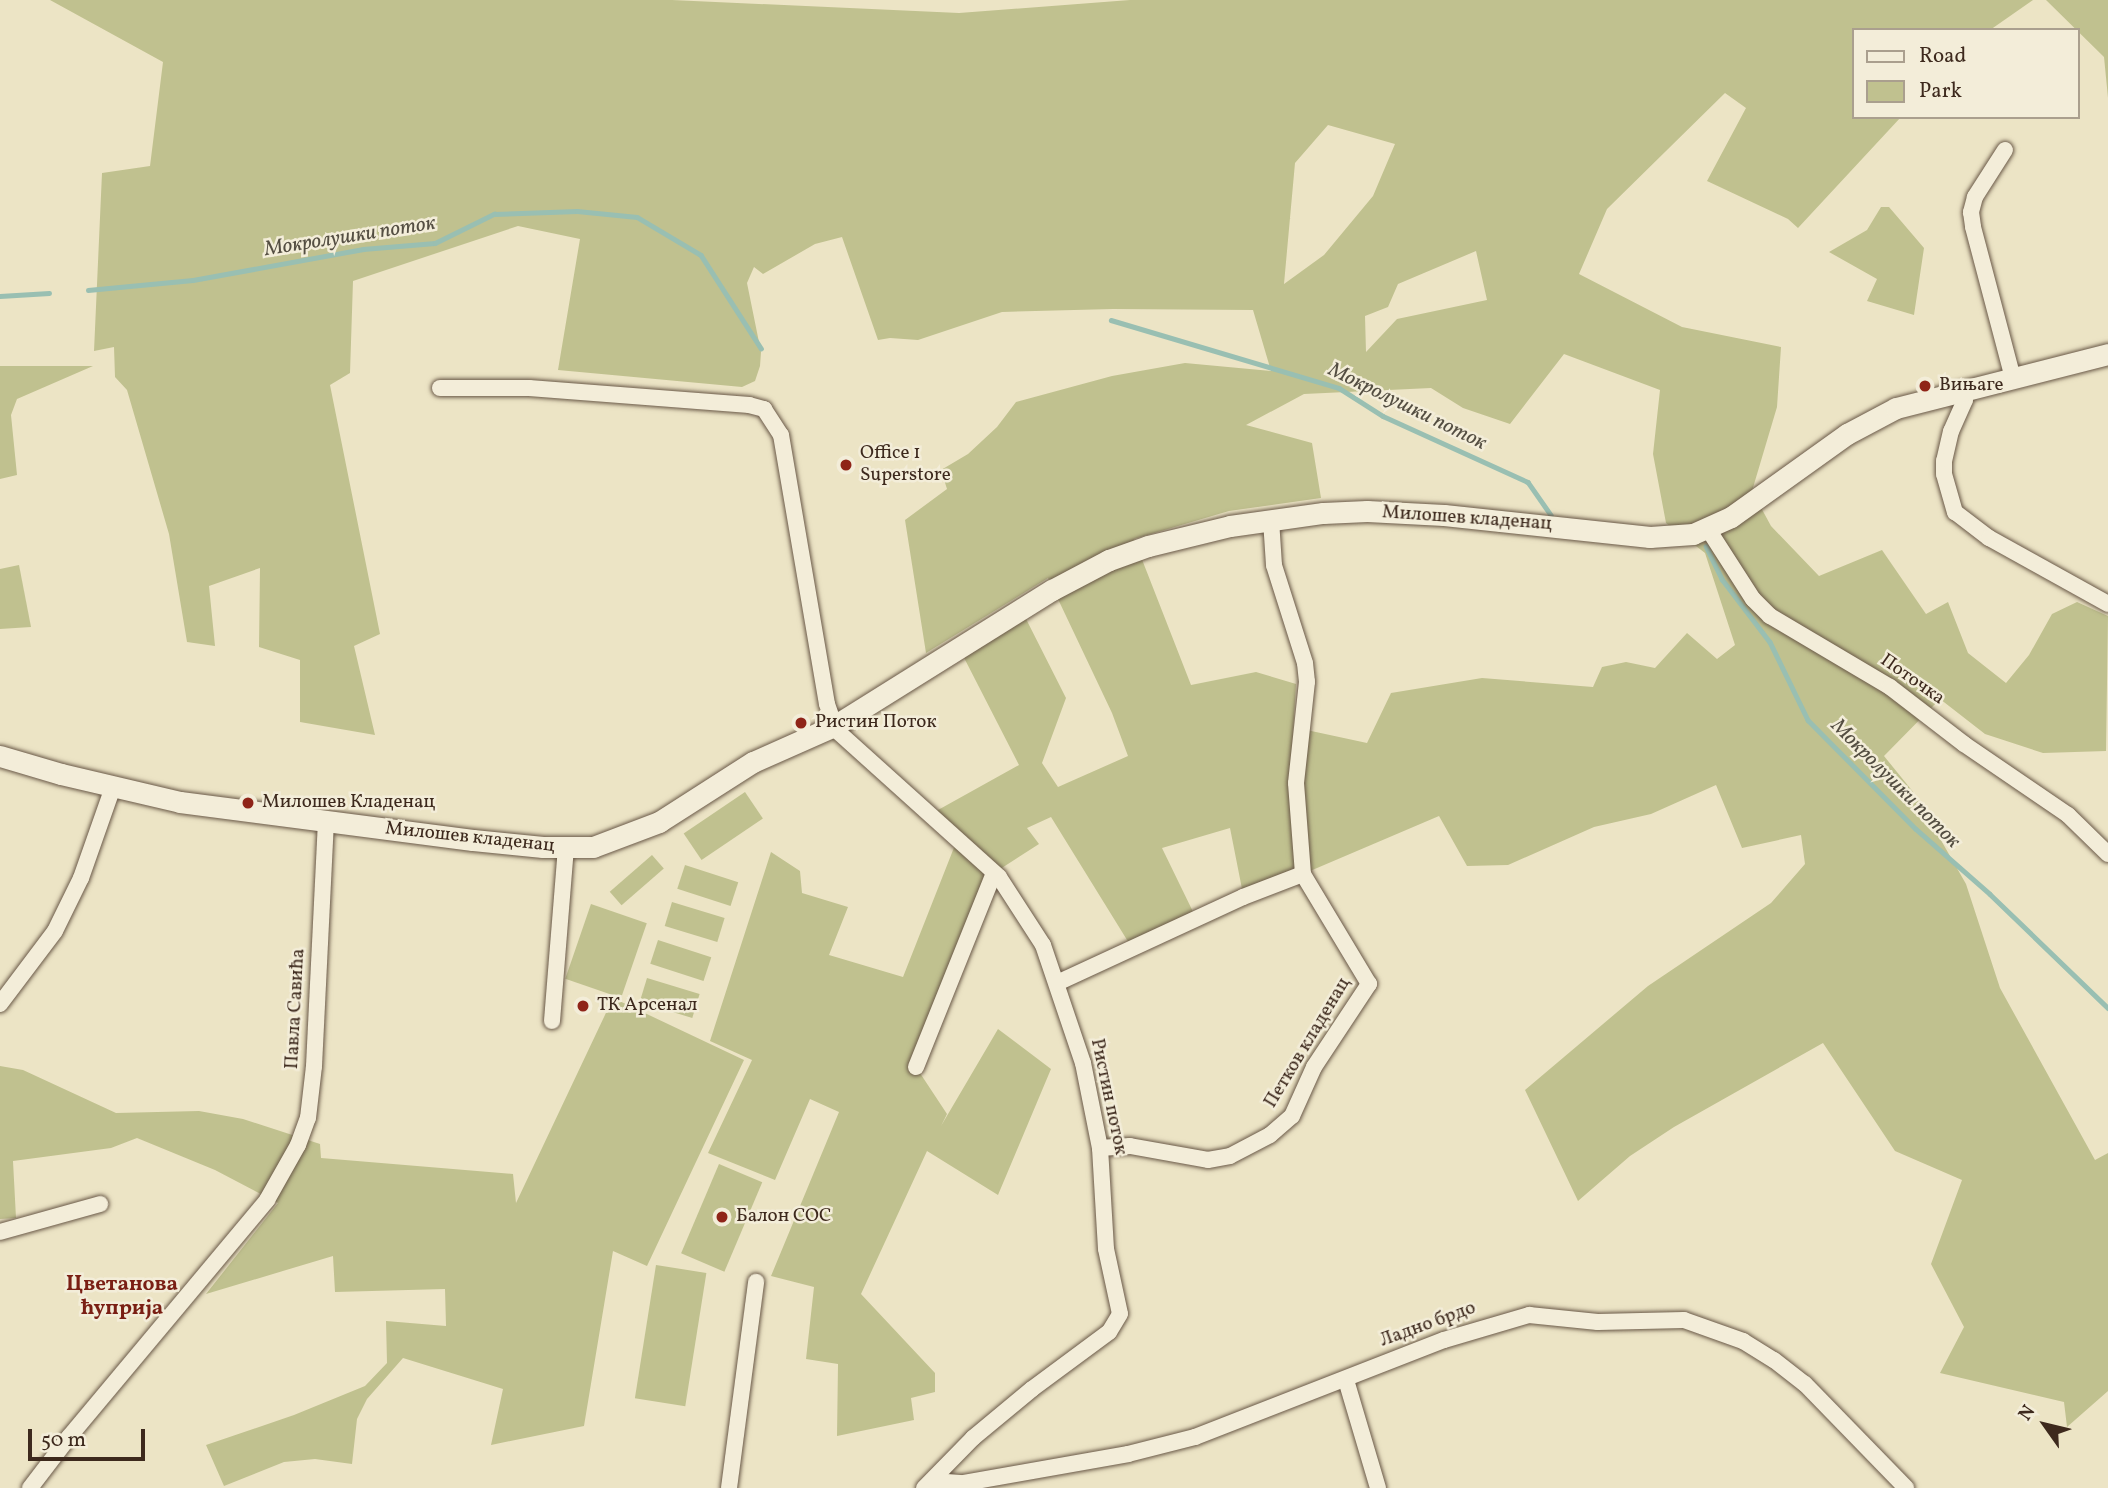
<!DOCTYPE html>
<meta charset="utf-8">
<style>
body{margin:0}
#map{position:relative;width:2108px;height:1488px;overflow:hidden;background:#ece4c5;font-family:Vollkorn,serif}
div>[style]{position:absolute}
[style*='--x']{left:calc(var(--x)*1px);top:calc(var(--y)*1px);width:calc(var(--w)*1px);rotate:calc(var(--a)*1deg)}
.green>*{inset:0;background:#c0c18f;transform-origin:0 0}
.stream>*{height:4.5px;margin:-2.25px;padding:0 2.25px;transform-origin:2.25px;border-radius:2.25px;background:#99bfb2}
.roads{filter:drop-shadow(0 0 2px #695847) drop-shadow(0 0 2px #695847)}
.street>*{height:16px;margin:-8px;padding:0 8px;transform-origin:8px;border-radius:8px;background:#f3edd9}
.secondary>*{height:21px;margin:-10.5px;padding:0 10.5px;transform-origin:10.5px;border-radius:10.5px;background:#f3edd9}
.dots>*{width:19px;height:19px;translate:-50% -50%;box-sizing:border-box;border:4px solid #f3edd9;border-radius:50%}
span{translate:-50% -50%;white-space:nowrap;text-align:center;line-height:1.15;-webkit-text-stroke:5px #f3edd9;paint-order:stroke}
.poi-label{font-size:19px;color:#3d291d}
.left{translate:0 -50%;text-align:left}
.street-label{font-size:19px;color:#3d291d}
.water-label{font-size:21px;color:#544e42;font-style:italic}
.neighbourhood-label{font-size:21px;color:#7a1f14;font-weight:700}
.legend{position:absolute;left:1852px;top:28px;width:228px;height:91px;box-sizing:border-box;background:#f3edd9;border:2px solid #aa9f8e;margin:0;padding:9px 12px;list-style:none;font-size:21px;color:#3d291d}
.legend li{display:flex;align-items:center;gap:14px;height:35px}
.legend b{width:35px;border:2px solid #aa9f8e}
.north{position:absolute;left:2010px;top:1390px;width:70px;height:70px;-webkit-text-stroke:5px #f3edd9;paint-order:stroke;rotate:304deg;font-size:19px;font-weight:700;line-height:28px;text-align:center;color:#3d291d}
.north::after{content:'';display:block;margin:auto;width:24px;height:32px;background:#3d291d;clip-path:polygon(50% 0,100% 100%,50% 72%,0 100%)}
.scale{position:absolute;left:28px;top:1429px;width:117px;height:32px;box-sizing:border-box;border:4px solid #3d291d;border-top:0;padding-left:9px;font-size:21px;line-height:24px;white-space:nowrap;color:#3d291d;-webkit-text-stroke:5px #f3edd9;paint-order:stroke}
</style>
<div id="map">
<div class="green">
<i style="clip-path:polygon(evenodd,50px 0,672px 0,959px 13px,1130px 0,2033px 0,1990px 30px,1854px 30px,1854px 117px,1901px 117px,1798px 228px,1788px 219px,1707px 181px,1746px 108px,1725px 93px,1607px 209px,1579px 274px,1682px 327px,1781px 347px,1777px 407px,1752px 491px,1771px 526px,1819px 576px,1882px 550px,1926px 614px,1948px 602px,1968px 653px,2006px 683px,2029px 655px,2052px 614px,2077px 602px,2108px 616px,2106px 751px,2043px 753px,1985px 734px,1940px 699px,1884px 756px,1914px 793px,1966px 884px,2000px 988px,2095px 1160px,2108px 1153px,2108px 1391px,2067px 1427px,2064px 1402px,1940px 1373px,1964px 1327px,1931px 1264px,1962px 1180px,1895px 1151px,1823px 1043px,1674px 1127px,1630px 1156px,1578px 1201px,1525px 1090px,1648px 986px,1771px 903px,1805px 864px,1801px 835px,1742px 848px,1716px 785px,1651px 814px,1594px 827px,1508px 865px,1467px 866px,1439px 816px,1303px 874px,1302px 729px,1367px 743px,1391px 693px,1482px 678px,1593px 687px,1602px 667px,1626px 662px,1655px 668px,1687px 633px,1717px 659px,1735px 645px,1705px 553px,1666px 523px,1653px 454px,1660px 390px,1564px 354px,1510px 424px,1463px 408px,1431px 388px,1304px 394px,1246px 425px,1312px 443px,1321px 498px,1229px 511px,1134px 539px,1191px 685px,1256px 672px,1296px 684px,1290px 785px,1298px 868px,1242px 889px,1230px 828px,1162px 848px,1197px 920px,1132px 948px,1051px 817px,1027px 828px,1039px 844px,994px 873px,916px 1067px,947px 1114px,941px 1126px,998px 1029px,1051px 1069px,998px 1195px,927px 1151px,861px 1294px,935px 1373px,935px 1392px,911px 1398px,914px 1420px,837px 1436px,838px 1364px,806px 1359px,814px 1287px,771px 1276px,839px 1112px,810px 1099px,775px 1180px,708px 1153px,752px 1060px,710px 1041px,771px 852px,800px 871px,802px 893px,848px 907px,829px 955px,903px 977px,957px 840px,929px 815px,1019px 765px,959px 648px,1021px 609px,1066px 698px,1042px 763px,1058px 787px,1128px 756px,1112px 713px,1048px 578px,926px 653px,905px 520px,947px 489px,941px 470px,968px 454px,997px 427px,1016px 402px,1112px 376px,1185px 363px,1271px 371px,1253px 310px,1113px 309px,1002px 312px,918px 340px,890px 338px,878px 340px,842px 237px,815px 244px,763px 274px,754px 267px,747px 283px,761px 352px,760px 366px,755px 381px,742px 387px,558px 370px,580px 239px,518px 226px,353px 281px,350px 373px,330px 385px,380px 634px,354px 646px,375px 735px,300px 722px,300px 660px,259px 647px,260px 568px,209px 586px,215px 646px,187px 642px,169px 534px,127px 390px,115px 377px,114px 347px,94px 351px,102px 173px,150px 166px,163px 62px,50px 0,1328px 125px,1395px 144px,1373px 196px,1324px 255px,1284px 284px,1295px 163px,1328px 125px,50px 0,1476px 251px,1487px 300px,1397px 319px,1366px 352px,1365px 316px,1388px 307px,1398px 284px,1476px 251px)"></i>
<i style="clip-path:polygon(2046px 0,2108px 0,2108px 98px,2104px 57px)"></i>
<i style="clip-path:polygon(1881px 207px,1889px 207px,1924px 248px,1914px 315px,1867px 301px,1877px 279px,1829px 252px,1867px 230px)"></i>
<i style="clip-path:polygon(0 366px,93px 366px,17px 399px,11px 415px,17px 475px,0 479px)"></i>
<i style="clip-path:polygon(19px 565px,31px 627px,0 629px,0 569px)"></i>
<i style="left:745px;top:792px;width:32px;height:74px;rotate:56deg"></i>
<i style="left:652px;top:855px;width:18px;height:56px;rotate:49deg"></i>
<i style="left:685px;top:865px;width:56px;height:25px;rotate:18deg"></i>
<i style="left:672px;top:902px;width:55px;height:25px;rotate:17deg"></i>
<i style="left:591px;top:904px;width:59px;height:79px;rotate:19deg"></i>
<i style="left:658px;top:940px;width:56px;height:25px;rotate:18deg"></i>
<i style="left:647px;top:978px;width:55px;height:25px;rotate:17deg"></i>
<i style="clip-path:polygon(613px 998px,744px 1060px,647px 1266px,613px 1251px,584px 1426px,491px 1445px,503px 1389px,403px 1358px,367px 1399px,357px 1419px,352px 1464px,315px 1459px,284px 1462px,224px 1486px,206px 1445px,294px 1415px,365px 1386px,387px 1363px,386px 1321px,446px 1326px,445px 1289px,335px 1292px,333px 1256px,206px 1294px,278px 1203px,215px 1170px,137px 1138px,111px 1148px,13px 1161px,16px 1218px,0 1219px,0 1066px,23px 1070px,116px 1113px,199px 1111px,243px 1119px,320px 1144px,321px 1158px,513px 1174px,516px 1203px)"></i>
<i style="left:719px;top:1164px;width:47px;height:97px;rotate:23deg"></i>
<i style="left:656px;top:1265px;width:51px;height:135px;rotate:9deg"></i>
</div>
<div class="stream">
<i style="--x:88;--y:290;--w:105;--a:-5.4"></i>
<i style="--x:193;--y:280;--w:173;--a:-10.3"></i>
<i style="--x:363;--y:249;--w:72;--a:-4.8"></i>
<i style="--x:435;--y:243;--w:66;--a:-26.2"></i>
<i style="--x:494;--y:214;--w:83;--a:-2.1"></i>
<i style="--x:577;--y:211;--w:60;--a:5.7"></i>
<i style="--x:637;--y:217;--w:74;--a:30.7"></i>
<i style="--x:701;--y:255;--w:111;--a:57.2"></i>
<i style="--x:0;--y:296;--w:49;--a:-3.5"></i>
<i style="--x:1111;--y:320;--w:238;--a:16.6"></i>
<i style="--x:1339;--y:388;--w:52;--a:32.5"></i>
<i style="--x:1383;--y:416;--w:159;--a:24.5"></i>
<i style="--x:1528;--y:482;--w:40;--a:55.1"></i>
<i style="--x:1706;--y:546;--w:37;--a:64"></i>
<i style="--x:1722;--y:579;--w:79;--a:52.7"></i>
<i style="--x:1770;--y:642;--w:87;--a:64"></i>
<i style="--x:1808;--y:720;--w:153;--a:45.3"></i>
<i style="--x:1916;--y:829;--w:98;--a:41.3"></i>
<i style="--x:1990;--y:894;--w:164;--a:44"></i>
</div>
<div class="roads">
<div class="street">
<i style="--x:2005;--y:150;--w:56;--a:122.6"></i>
<i style="--x:1975;--y:197;--w:16;--a:105"></i>
<i style="--x:1971;--y:212;--w:15;--a:82"></i>
<i style="--x:1973;--y:227;--w:156;--a:75.2"></i>
<i style="--x:440;--y:388;--w:89;--a:0"></i>
<i style="--x:529;--y:388;--w:221;--a:4.4"></i>
<i style="--x:749;--y:405;--w:16;--a:15"></i>
<i style="--x:764;--y:409;--w:31;--a:57"></i>
<i style="--x:781;--y:435;--w:273;--a:80.3"></i>
<i style="--x:827;--y:704;--w:28;--a:71"></i>
<i style="--x:836;--y:730;--w:219;--a:42"></i>
<i style="--x:999;--y:877;--w:81;--a:57.1"></i>
<i style="--x:1043;--y:945;--w:125;--a:71.3"></i>
<i style="--x:1083;--y:1063;--w:87;--a:78.7"></i>
<i style="--x:1100;--y:1148;--w:101;--a:86.6"></i>
<i style="--x:1106;--y:1249;--w:66;--a:77.8"></i>
<i style="--x:1120;--y:1314;--w:21;--a:121"></i>
<i style="--x:1109;--y:1332;--w:96;--a:143.5"></i>
<i style="--x:1032;--y:1389;--w:77;--a:140.3"></i>
<i style="--x:973;--y:1438;--w:70;--a:134.4"></i>
<i style="--x:1965;--y:389;--w:11;--a:90"></i>
<i style="--x:1965;--y:400;--w:34;--a:114"></i>
<i style="--x:1951;--y:431;--w:31;--a:103"></i>
<i style="--x:1944;--y:461;--w:13;--a:90"></i>
<i style="--x:1944;--y:474;--w:40;--a:74"></i>
<i style="--x:1955;--y:512;--w:43;--a:37.4"></i>
<i style="--x:1989;--y:538;--w:136;--a:29"></i>
<i style="--x:1708;--y:529;--w:83;--a:57.3"></i>
<i style="--x:1753;--y:599;--w:24;--a:45"></i>
<i style="--x:1770;--y:616;--w:139;--a:30.6"></i>
<i style="--x:1890;--y:687;--w:93;--a:37.6"></i>
<i style="--x:1964;--y:744;--w:126;--a:34.3"></i>
<i style="--x:2068;--y:815;--w:56;--a:44.3"></i>
<i style="--x:1057;--y:983;--w:205;--a:-24.8"></i>
<i style="--x:1243;--y:897;--w:64;--a:-21"></i>
<i style="--x:0;--y:1004;--w:91;--a:-53"></i>
<i style="--x:55;--y:931;--w:59;--a:-63.9"></i>
<i style="--x:81;--y:878;--w:96;--a:-70.6"></i>
<i style="--x:552;--y:1021;--w:174;--a:-85.4"></i>
<i style="--x:916;--y:1067;--w:209;--a:-68.1"></i>
<i style="--x:1100;--y:1148;--w:30;--a:-4"></i>
<i style="--x:1130;--y:1146;--w:79;--a:10.2"></i>
<i style="--x:1208;--y:1160;--w:22;--a:-10"></i>
<i style="--x:1230;--y:1156;--w:45;--a:-27.7"></i>
<i style="--x:1270;--y:1135;--w:29;--a:-41"></i>
<i style="--x:1292;--y:1116;--w:54;--a:-65.8"></i>
<i style="--x:1314;--y:1067;--w:100;--a:-56.5"></i>
<i style="--x:1369;--y:984;--w:128;--a:-121"></i>
<i style="--x:1303;--y:874;--w:91;--a:-94.4"></i>
<i style="--x:1296;--y:783;--w:102;--a:-83.8"></i>
<i style="--x:1307;--y:682;--w:19;--a:-96"></i>
<i style="--x:1305;--y:663;--w:103;--a:-107.6"></i>
<i style="--x:1274;--y:565;--w:45;--a:-93.8"></i>
<i style="--x:0;--y:1232;--w:104;--a:-15.6"></i>
<i style="--x:1346;--y:1380;--w:113;--a:73.5"></i>
<i style="--x:932;--y:1481;--w:32;--a:4"></i>
<i style="--x:964;--y:1483;--w:167;--a:-10"></i>
<i style="--x:1128;--y:1454;--w:69;--a:-14.2"></i>
<i style="--x:1195;--y:1437;--w:267;--a:-21.3"></i>
<i style="--x:1444;--y:1340;--w:89;--a:-16.4"></i>
<i style="--x:1529;--y:1315;--w:69;--a:5.8"></i>
<i style="--x:1598;--y:1322;--w:86;--a:-1.3"></i>
<i style="--x:1684;--y:1320;--w:63;--a:19.6"></i>
<i style="--x:1743;--y:1341;--w:36;--a:32"></i>
<i style="--x:1774;--y:1360;--w:39;--a:38"></i>
<i style="--x:1805;--y:1384;--w:145;--a:45.8"></i>
<i style="--x:30;--y:1488;--w:64;--a:-52.6"></i>
<i style="--x:69;--y:1437;--w:309;--a:-50.1"></i>
<i style="--x:267;--y:1200;--w:63;--a:-60.6"></i>
<i style="--x:298;--y:1145;--w:29;--a:-70"></i>
<i style="--x:308;--y:1118;--w:52;--a:-83.4"></i>
<i style="--x:314;--y:1066;--w:244;--a:-87.2"></i>
<i style="--x:729;--y:1488;--w:208;--a:-82.5"></i>
</div>
<div class="secondary">
<i style="--x:0;--y:756;--w:64;--a:16.4"></i>
<i style="--x:61;--y:774;--w:122;--a:13.2"></i>
<i style="--x:180;--y:802;--w:295;--a:7.4"></i>
<i style="--x:473;--y:840;--w:70;--a:5.7"></i>
<i style="--x:543;--y:847;--w:50;--a:0"></i>
<i style="--x:593;--y:847;--w:71;--a:-20.7"></i>
<i style="--x:659;--y:822;--w:112;--a:-32.6"></i>
<i style="--x:753;--y:762;--w:89;--a:-24"></i>
<i style="--x:834;--y:726;--w:257;--a:-32"></i>
<i style="--x:1052;--y:590;--w:64;--a:-27.8"></i>
<i style="--x:1109;--y:560;--w:41;--a:-19.7"></i>
<i style="--x:1148;--y:546;--w:84;--a:-13.7"></i>
<i style="--x:1230;--y:526;--w:94;--a:-8"></i>
<i style="--x:1323;--y:513;--w:44;--a:-2.6"></i>
<i style="--x:1367;--y:511;--w:77;--a:3"></i>
<i style="--x:1444;--y:515;--w:207;--a:6.1"></i>
<i style="--x:1650;--y:537;--w:43;--a:-4"></i>
<i style="--x:1693;--y:534;--w:42;--a:-24.1"></i>
<i style="--x:1731;--y:517;--w:143;--a:-35.6"></i>
<i style="--x:1847;--y:434;--w:55;--a:-28"></i>
<i style="--x:1896;--y:408;--w:219;--a:-14.3"></i>
</div>
</div>
<div class="dots">
<i style="left:1925px;top:386px;background:#8f2418"></i>
<i style="left:846px;top:465px;background:#8f2418"></i>
<i style="left:801px;top:723px;background:#8f2418"></i>
<i style="left:248px;top:803px;background:#8f2418"></i>
<i style="left:583px;top:1006px;background:#8f2418"></i>
<i style="left:722px;top:1217px;background:#8f2418"></i>
</div>
<div class="poi-label">
<span class="left" style="left:1939px;top:386px">Вињаге</span>
<span class="left" style="left:860px;top:465px">Office 1<br>Superstore</span>
<span class="left" style="left:815px;top:723px">Ристин Поток</span>
<span class="left" style="left:262px;top:803px">Милошев Кладенац</span>
<span class="left" style="left:597px;top:1006px">ТК Арсенал</span>
<span class="left" style="left:736px;top:1217px">Балон СОС</span>
</div>
<div class="street-label">
<span style="left:1467px;top:519px;rotate:4deg">Милошев кладенац</span>
<span style="left:1912px;top:680px;rotate:35deg">Поточка</span>
<span style="left:470px;top:838px;rotate:6deg">Милошев кладенац</span>
<span style="left:296px;top:1009px;rotate:-87deg">Павла Савића</span>
<span style="left:1308px;top:1043px;rotate:-59deg">Петков кладенац</span>
<span style="left:1108px;top:1097px;rotate:78deg">Ристин поток</span>
<span style="left:1428px;top:1325px;rotate:-20deg">Ладно брдо</span>
</div>
<div class="water-label">
<span style="left:350px;top:237px;rotate:-9deg">Мокролушки поток</span>
<span style="left:1407px;top:407px;rotate:26deg">Мокролушки поток</span>
<span style="left:1895px;top:784px;rotate:45deg">Мокролушки поток</span>
</div>
<div class="neighbourhood-label">
<span style="left:122px;top:1297px">Цветанова<br>ћуприја</span>
</div>
<ul class="legend">
<li><b style="height:9px;background:#f3edd9"></b>Road</li>
<li><b style="height:19px;background:#c0c18f"></b>Park</li>
</ul>
<div class="north">N</div>
<div class="scale">50 m</div>
</div>
